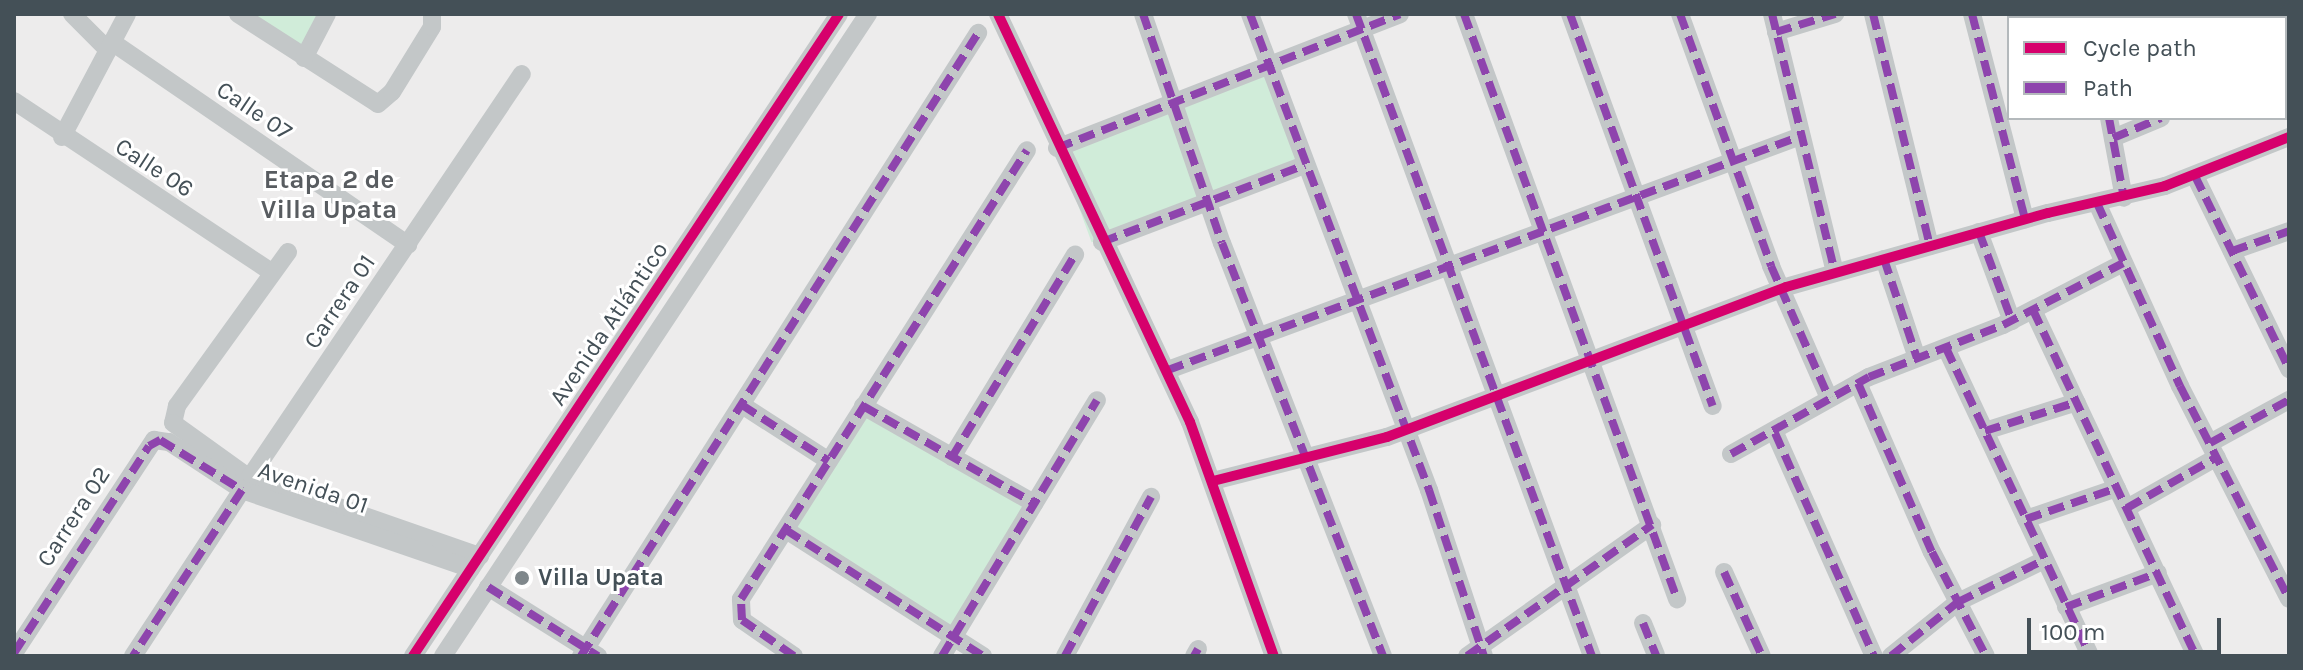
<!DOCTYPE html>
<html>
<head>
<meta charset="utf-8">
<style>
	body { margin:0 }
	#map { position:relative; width:2303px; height:670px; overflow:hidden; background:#edecec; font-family:Karla,sans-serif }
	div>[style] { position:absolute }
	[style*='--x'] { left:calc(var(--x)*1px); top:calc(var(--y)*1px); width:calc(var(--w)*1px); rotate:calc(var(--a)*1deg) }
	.green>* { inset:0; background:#d0ecd9; transform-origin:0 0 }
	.minor>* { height:18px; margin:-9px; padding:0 9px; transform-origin:9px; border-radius:9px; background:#c3c7c8 }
	.quiet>* { height:8px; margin-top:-4px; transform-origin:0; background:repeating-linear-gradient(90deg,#8e44ad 0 16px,transparent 0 24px) }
	.cycleway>* { height:10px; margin:-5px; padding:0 5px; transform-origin:5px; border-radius:5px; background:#d6006c }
	.dots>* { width:22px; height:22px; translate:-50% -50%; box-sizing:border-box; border:4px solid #fff; border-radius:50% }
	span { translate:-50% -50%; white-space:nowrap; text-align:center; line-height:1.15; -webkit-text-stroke:6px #fff; paint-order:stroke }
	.street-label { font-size:24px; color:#445057 }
	.poi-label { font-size:24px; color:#445057; font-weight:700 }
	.left { translate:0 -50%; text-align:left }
	.neighbourhood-label { font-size:26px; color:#585c60; font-weight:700 }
	.frame { position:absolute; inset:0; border:16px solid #445057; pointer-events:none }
	.legend { position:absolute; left:2007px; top:16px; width:280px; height:104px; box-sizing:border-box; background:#fff; border:2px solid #b4b9bc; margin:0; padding:10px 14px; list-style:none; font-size:24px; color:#445057 }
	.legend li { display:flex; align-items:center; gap:16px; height:40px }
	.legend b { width:40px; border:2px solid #b4b9bc }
	.scale { position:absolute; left:2027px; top:618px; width:194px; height:36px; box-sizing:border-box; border:4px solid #445057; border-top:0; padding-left:10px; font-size:24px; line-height:28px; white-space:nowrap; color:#445057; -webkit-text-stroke:6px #fff; paint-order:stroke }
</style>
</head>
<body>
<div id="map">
	<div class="green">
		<i style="clip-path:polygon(259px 14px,327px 14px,304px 58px,254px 24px)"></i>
		<i style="left:1269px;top:66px;width:105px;height:227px;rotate:70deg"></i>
		<i style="left:863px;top:406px;width:197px;height:146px;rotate:30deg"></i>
	</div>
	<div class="minor">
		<i style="--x:72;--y:14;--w:51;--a:45"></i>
		<i style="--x:238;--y:14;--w:166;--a:32.7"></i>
		<i style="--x:378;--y:104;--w:18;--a:-41"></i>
		<i style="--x:392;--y:92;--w:76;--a:-58.4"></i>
		<i style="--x:432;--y:27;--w:13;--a:-90"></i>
		<i style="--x:998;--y:14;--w:451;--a:64.8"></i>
		<i style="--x:1190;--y:422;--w:249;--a:70.3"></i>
		<i style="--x:1143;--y:14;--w:242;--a:71"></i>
		<i style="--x:1222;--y:243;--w:443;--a:68.7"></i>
		<i style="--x:1250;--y:14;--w:509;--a:69.39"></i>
		<i style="--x:1429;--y:490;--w:175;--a:71.7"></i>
		<i style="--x:1356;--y:14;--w:684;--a:69.82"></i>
		<i style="--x:1464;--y:14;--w:623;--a:69.99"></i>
		<i style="--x:1570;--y:14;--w:417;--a:70"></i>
		<i style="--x:1680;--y:14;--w:268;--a:70.1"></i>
		<i style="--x:1771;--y:266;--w:144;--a:66.3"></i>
		<i style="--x:1772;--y:14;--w:266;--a:76.3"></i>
		<i style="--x:1873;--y:14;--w:239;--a:76.2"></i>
		<i style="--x:1972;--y:14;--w:212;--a:75.5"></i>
		<i style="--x:2087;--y:14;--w:4;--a:76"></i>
		<i style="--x:2261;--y:14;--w:4;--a:76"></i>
		<i style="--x:2143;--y:18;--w:11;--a:-22"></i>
		<i style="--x:1776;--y:32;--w:62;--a:-17"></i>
		<i style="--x:112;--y:42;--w:359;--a:34.4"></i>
		<i style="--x:304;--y:58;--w:50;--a:-62.4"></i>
		<i style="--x:2285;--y:75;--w:11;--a:68"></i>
		<i style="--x:14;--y:101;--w:309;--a:33.6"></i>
		<i style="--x:2109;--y:118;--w:81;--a:79.4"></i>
		<i style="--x:62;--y:137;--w:139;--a:-62.1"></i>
		<i style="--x:2113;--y:138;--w:52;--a:-22.6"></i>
		<i style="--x:1057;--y:148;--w:368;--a:-21.3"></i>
		<i style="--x:2195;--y:176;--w:215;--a:64"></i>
		<i style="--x:2097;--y:203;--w:201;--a:65.6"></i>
		<i style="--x:2180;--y:386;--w:239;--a:62.9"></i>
		<i style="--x:1979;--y:232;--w:95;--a:69.7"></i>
		<i style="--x:1102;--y:242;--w:217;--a:-20.8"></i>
		<i style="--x:2232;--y:251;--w:60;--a:-19.3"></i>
		<i style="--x:288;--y:252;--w:190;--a:125.8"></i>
		<i style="--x:177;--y:406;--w:17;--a:103"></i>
		<i style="--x:173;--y:423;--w:87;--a:35.7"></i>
		<i style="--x:244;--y:474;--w:250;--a:19.2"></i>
		<i style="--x:1884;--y:259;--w:104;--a:71.6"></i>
		<i style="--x:2033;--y:310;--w:382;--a:64.8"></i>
		<i style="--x:1946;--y:348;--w:340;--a:64.9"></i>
		<i style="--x:1168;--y:370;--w:675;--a:-20.29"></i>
		<i style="--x:1858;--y:383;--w:184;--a:66.4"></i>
		<i style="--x:1932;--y:552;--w:117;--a:62.6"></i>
		<i style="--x:742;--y:405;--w:103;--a:32.8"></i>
		<i style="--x:863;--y:406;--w:197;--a:29.6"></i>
		<i style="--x:1985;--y:431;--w:96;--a:-17.5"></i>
		<i style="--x:1775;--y:433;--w:244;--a:66.1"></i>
		<i style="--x:2210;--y:443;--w:90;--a:-28.6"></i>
		<i style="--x:1731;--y:454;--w:158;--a:-29.2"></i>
		<i style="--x:1869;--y:377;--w:144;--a:-21.2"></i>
		<i style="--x:2003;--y:325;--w:135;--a:-27.3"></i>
		<i style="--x:952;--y:457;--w:237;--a:-58.7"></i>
		<i style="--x:250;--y:477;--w:486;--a:-56"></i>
		<i style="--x:1213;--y:481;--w:179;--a:-14.2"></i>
		<i style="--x:1387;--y:437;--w:426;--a:-20.6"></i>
		<i style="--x:1786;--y:287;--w:272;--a:-15.8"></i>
		<i style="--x:2048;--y:213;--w:120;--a:-13"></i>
		<i style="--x:2165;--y:186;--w:133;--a:-21.6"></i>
		<i style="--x:2127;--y:508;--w:103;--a:-29.5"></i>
		<i style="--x:2026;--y:519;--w:96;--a:-18.8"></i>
		<i style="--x:786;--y:530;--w:234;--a:32.6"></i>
		<i style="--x:1724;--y:572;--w:92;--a:65.7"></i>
		<i style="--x:488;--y:587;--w:130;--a:32.1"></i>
		<i style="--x:2066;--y:607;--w:98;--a:-20.3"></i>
		<i style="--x:1643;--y:623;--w:35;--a:68"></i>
		<i style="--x:14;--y:653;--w:255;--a:-56.7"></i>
		<i style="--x:154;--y:440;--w:15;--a:8"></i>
		<i style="--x:169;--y:442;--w:87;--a:33.3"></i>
		<i style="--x:242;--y:490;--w:242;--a:19"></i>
		<i style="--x:133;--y:656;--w:199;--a:-56.7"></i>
		<i style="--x:413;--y:656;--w:770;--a:-56.43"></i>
		<i style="--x:443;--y:656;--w:770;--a:-56.5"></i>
		<i style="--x:581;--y:656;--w:739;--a:-57.49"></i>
		<i style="--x:794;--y:656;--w:63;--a:-145.3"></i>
		<i style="--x:742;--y:620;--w:21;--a:-93"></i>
		<i style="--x:741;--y:599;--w:532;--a:-57.5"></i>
		<i style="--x:942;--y:656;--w:299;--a:-58.8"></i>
		<i style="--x:1065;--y:656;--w:181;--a:-61.6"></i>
		<i style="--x:1194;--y:656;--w:8;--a:-60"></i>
		<i style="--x:1467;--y:656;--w:227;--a:-35.3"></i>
		<i style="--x:1891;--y:656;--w:86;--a:-38.9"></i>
		<i style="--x:1958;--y:602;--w:96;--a:-26"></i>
	</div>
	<div class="quiet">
		<i style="--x:1143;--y:14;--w:242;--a:71"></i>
		<i style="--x:1222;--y:243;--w:443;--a:68.7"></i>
		<i style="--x:1250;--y:14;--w:509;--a:69.39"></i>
		<i style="--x:1429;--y:490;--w:175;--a:71.7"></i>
		<i style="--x:1356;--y:14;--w:684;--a:69.82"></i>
		<i style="--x:1464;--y:14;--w:623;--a:69.99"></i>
		<i style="--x:1570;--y:14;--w:417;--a:70"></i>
		<i style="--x:1680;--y:14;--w:268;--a:70.1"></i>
		<i style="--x:1771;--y:266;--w:144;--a:66.3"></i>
		<i style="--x:1772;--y:14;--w:266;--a:76.3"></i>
		<i style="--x:1873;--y:14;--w:239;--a:76.2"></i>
		<i style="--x:1972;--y:14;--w:212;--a:75.5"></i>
		<i style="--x:2087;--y:14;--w:4;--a:76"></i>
		<i style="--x:2143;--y:18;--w:11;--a:-22"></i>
		<i style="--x:1776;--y:32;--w:62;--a:-17"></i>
		<i style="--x:2285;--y:67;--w:4;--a:-27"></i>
		<i style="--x:2109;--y:118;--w:81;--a:79.4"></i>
		<i style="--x:2113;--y:138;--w:52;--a:-22.6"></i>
		<i style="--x:1057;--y:148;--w:368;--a:-21.3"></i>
		<i style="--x:2195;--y:176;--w:215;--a:64"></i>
		<i style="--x:2097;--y:203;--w:201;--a:65.6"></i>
		<i style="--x:2180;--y:386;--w:239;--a:62.9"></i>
		<i style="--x:1979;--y:232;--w:95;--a:69.7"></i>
		<i style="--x:1102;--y:242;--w:217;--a:-20.8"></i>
		<i style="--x:2232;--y:251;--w:60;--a:-19.3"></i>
		<i style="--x:1884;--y:259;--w:104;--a:71.6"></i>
		<i style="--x:2033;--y:310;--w:382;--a:64.8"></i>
		<i style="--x:1946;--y:348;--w:340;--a:64.9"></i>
		<i style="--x:1168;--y:370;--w:675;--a:-20.29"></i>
		<i style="--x:1858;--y:383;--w:184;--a:66.4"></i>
		<i style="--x:1932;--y:552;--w:117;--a:62.6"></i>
		<i style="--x:742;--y:405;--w:103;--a:32.8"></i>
		<i style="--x:863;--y:406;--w:197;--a:29.6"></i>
		<i style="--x:1985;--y:431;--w:96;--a:-17.5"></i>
		<i style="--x:1775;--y:433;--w:244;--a:66.1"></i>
		<i style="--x:2210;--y:443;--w:90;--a:-28.6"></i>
		<i style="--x:1731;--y:454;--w:158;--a:-29.2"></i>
		<i style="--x:1869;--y:377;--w:144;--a:-21.2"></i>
		<i style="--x:2003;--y:325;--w:135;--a:-27.3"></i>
		<i style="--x:952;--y:457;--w:237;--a:-58.7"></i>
		<i style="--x:2127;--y:508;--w:103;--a:-29.5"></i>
		<i style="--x:2026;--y:519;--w:96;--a:-18.8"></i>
		<i style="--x:786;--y:530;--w:234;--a:32.6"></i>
		<i style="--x:1724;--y:572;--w:92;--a:65.7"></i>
		<i style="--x:488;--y:587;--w:130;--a:32.1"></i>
		<i style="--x:2066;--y:607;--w:98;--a:-20.3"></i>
		<i style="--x:1643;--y:623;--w:35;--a:68"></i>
		<i style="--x:14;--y:653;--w:247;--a:-56.9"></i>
		<i style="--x:149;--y:446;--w:13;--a:-29"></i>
		<i style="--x:160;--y:440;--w:96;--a:31.4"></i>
		<i style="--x:242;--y:490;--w:199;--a:123.3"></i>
		<i style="--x:581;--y:656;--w:739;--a:-57.49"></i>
		<i style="--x:794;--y:656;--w:63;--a:-145.3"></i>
		<i style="--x:742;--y:620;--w:21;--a:-93"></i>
		<i style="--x:741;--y:599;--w:532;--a:-57.5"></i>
		<i style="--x:942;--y:656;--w:299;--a:-58.8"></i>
		<i style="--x:1065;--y:656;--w:181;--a:-61.6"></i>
		<i style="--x:1194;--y:656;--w:8;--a:-60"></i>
		<i style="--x:1467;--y:656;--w:227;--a:-35.3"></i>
		<i style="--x:1891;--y:656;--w:86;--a:-38.9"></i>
		<i style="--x:1958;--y:602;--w:96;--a:-26"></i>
	</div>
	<div class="cycleway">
		<i style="--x:998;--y:14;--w:451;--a:64.8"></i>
		<i style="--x:1190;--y:422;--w:249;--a:70.3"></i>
		<i style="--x:1213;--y:481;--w:179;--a:-14.2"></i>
		<i style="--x:1387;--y:437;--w:426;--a:-20.6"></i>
		<i style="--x:1786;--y:287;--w:272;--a:-15.8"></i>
		<i style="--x:2048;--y:213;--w:120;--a:-13"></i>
		<i style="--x:2165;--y:186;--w:133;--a:-21.6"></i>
		<i style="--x:413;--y:656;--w:770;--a:-56.43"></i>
	</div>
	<div class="dots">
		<i style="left:522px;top:578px;background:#7f878b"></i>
	</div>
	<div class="street-label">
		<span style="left:254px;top:111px;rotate:34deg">Calle 07</span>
		<span style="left:154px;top:168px;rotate:33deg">Calle 06</span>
		<span style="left:340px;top:302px;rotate:-56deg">Carrera 01</span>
		<span style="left:609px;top:324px;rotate:-56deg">Avenida Atlántico</span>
		<span style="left:313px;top:488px;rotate:19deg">Avenida 01</span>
		<span style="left:74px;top:517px;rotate:-57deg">Carrera 02</span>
	</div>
	<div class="poi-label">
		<span class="left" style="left:538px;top:578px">Villa Upata</span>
	</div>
	<div class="neighbourhood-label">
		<span style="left:329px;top:195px">Etapa 2 de<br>Villa Upata</span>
	</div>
	<div class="frame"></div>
	<ul class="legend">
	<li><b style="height:10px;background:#d6006c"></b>Cycle path</li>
	<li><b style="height:10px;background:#8e44ad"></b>Path</li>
	</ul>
	<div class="scale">100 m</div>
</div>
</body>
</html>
